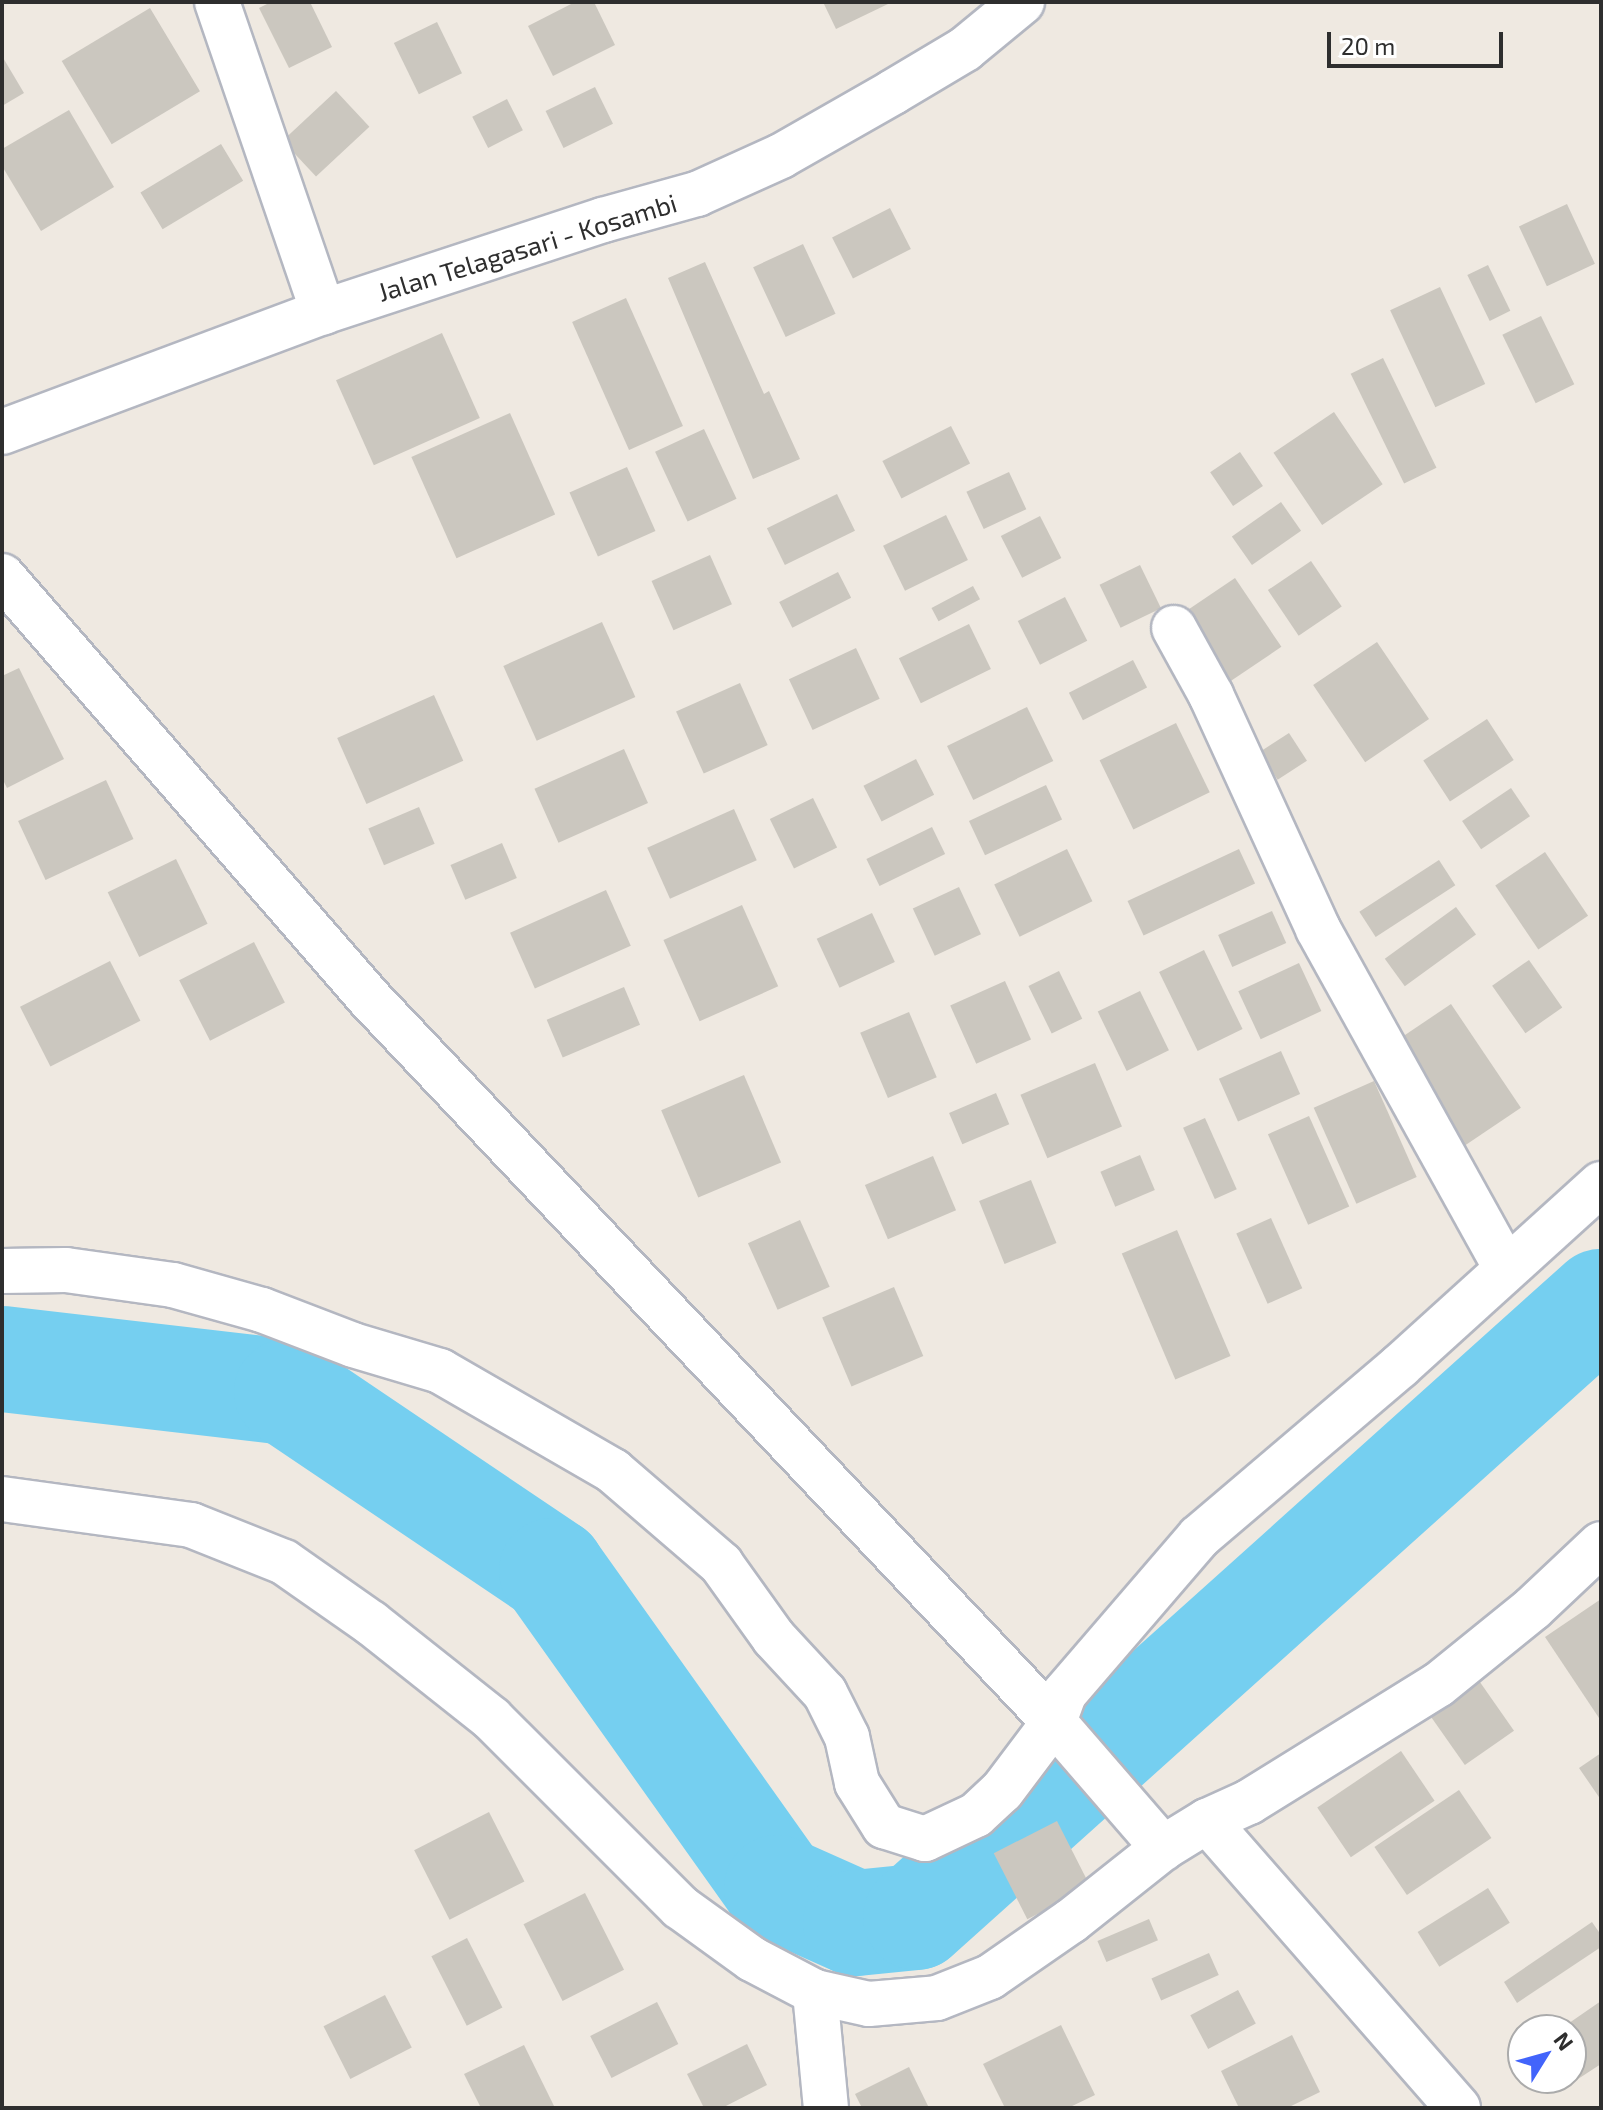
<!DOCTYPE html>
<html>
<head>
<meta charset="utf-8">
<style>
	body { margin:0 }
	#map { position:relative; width:1603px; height:2110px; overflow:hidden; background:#efe9e1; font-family:"Exo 2",sans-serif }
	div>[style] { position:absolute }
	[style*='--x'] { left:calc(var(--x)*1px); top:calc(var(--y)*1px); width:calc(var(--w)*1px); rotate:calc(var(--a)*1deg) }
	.river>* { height:106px; margin:-53px; padding:0 53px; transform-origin:53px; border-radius:53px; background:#75cff0 }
	.building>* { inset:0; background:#cbc7bf; transform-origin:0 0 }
	.roads { filter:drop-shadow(2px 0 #b4b7c1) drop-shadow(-2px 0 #b4b7c1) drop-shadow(0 2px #b4b7c1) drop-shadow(0 -2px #b4b7c1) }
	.minor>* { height:44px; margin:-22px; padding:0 22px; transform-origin:22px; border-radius:22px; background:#fff }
	.secondary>* { height:44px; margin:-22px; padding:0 22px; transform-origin:22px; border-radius:22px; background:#fff }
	span { translate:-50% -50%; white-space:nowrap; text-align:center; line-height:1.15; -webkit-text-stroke:7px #fff; paint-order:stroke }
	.street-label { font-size:26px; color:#2e2e2e }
	.frame { position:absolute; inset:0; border:4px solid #2e2e2e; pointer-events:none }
	.north { position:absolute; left:1507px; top:2014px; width:80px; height:80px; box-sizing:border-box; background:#fff; border:2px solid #ababab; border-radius:50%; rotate:53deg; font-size:22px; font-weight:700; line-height:32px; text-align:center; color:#2e2e2e }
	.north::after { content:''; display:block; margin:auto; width:28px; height:36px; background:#4264fb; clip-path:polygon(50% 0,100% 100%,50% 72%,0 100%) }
	.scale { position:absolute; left:1327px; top:32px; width:176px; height:36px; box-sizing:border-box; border:4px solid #2e2e2e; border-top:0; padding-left:10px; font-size:24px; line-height:28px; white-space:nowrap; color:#2e2e2e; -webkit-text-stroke:6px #fff; paint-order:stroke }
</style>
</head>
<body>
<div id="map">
	<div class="river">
		<i style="--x:2;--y:1359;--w:287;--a:6.6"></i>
		<i style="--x:287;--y:1392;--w:320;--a:34"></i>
		<i style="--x:552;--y:1571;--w:389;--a:54.6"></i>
		<i style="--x:777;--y:1888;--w:86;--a:23.9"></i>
		<i style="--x:856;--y:1923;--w:60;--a:-5.7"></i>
		<i style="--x:916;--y:1917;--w:921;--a:-41.92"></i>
	</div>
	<div class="building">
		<i style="clip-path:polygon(271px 2px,310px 2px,332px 47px,289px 68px,259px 8px)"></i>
		<i style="clip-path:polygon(575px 2px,594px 2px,615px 45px,553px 76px,528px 26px)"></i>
		<i style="clip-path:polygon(823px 2px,887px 2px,888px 4px,836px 29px)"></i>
		<i style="left:150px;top:8px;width:97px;height:103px;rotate:59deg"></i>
		<i style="left:437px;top:22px;width:57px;height:48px;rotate:64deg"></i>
		<i style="clip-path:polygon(2px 56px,24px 93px,2px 106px)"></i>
		<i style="left:595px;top:87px;width:41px;height:55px;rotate:64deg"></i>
		<i style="left:336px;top:91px;width:49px;height:73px;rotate:47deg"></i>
		<i style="left:507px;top:99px;width:35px;height:39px;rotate:63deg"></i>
		<i style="clip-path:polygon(69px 110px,114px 187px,41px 231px,2px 166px,2px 149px)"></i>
		<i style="left:221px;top:144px;width:43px;height:94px;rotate:59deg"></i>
		<i style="left:1567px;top:204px;width:66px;height:53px;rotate:65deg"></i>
		<i style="left:890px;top:208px;width:46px;height:65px;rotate:63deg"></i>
		<i style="left:803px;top:244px;width:77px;height:55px;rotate:65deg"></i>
		<i style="clip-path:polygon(705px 262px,764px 394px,769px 391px,800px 459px,753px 479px,668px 278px)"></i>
		<i style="left:1488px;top:265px;width:51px;height:23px;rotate:64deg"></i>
		<i style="left:1440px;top:287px;width:107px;height:55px;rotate:65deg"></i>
		<i style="left:626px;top:298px;width:140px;height:59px;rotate:66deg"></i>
		<i style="left:1541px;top:316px;width:76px;height:43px;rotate:64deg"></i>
		<i style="left:442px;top:333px;width:93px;height:116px;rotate:66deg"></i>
		<i style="left:1383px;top:358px;width:122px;height:36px;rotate:64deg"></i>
		<i style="left:1334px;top:412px;width:87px;height:73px;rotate:56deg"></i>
		<i style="left:510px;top:413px;width:111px;height:108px;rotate:66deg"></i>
		<i style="left:951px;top:426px;width:42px;height:77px;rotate:63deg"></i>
		<i style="left:704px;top:429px;width:77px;height:54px;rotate:65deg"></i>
		<i style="left:1240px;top:452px;width:41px;height:36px;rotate:56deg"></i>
		<i style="left:627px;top:467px;width:70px;height:63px;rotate:66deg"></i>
		<i style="left:1009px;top:472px;width:41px;height:47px;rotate:65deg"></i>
		<i style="left:837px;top:494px;width:41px;height:78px;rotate:64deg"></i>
		<i style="left:1281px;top:502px;width:35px;height:60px;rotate:55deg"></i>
		<i style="left:946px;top:515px;width:50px;height:70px;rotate:64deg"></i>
		<i style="left:1040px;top:516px;width:47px;height:44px;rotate:63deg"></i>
		<i style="left:710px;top:555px;width:54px;height:64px;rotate:66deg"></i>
		<i style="left:1311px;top:561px;width:55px;height:52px;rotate:56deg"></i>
		<i style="left:1140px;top:565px;width:48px;height:45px;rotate:64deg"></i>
		<i style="left:838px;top:572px;width:29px;height:66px;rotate:63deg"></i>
		<i style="left:1235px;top:578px;width:83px;height:62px;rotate:56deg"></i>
		<i style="left:973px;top:586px;width:15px;height:47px;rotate:62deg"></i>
		<i style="left:1065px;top:597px;width:49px;height:53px;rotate:63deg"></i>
		<i style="left:602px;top:622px;width:82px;height:108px;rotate:66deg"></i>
		<i style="left:969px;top:624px;width:50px;height:78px;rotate:64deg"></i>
		<i style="left:1377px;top:642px;width:93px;height:77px;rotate:56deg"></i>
		<i style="left:856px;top:648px;width:56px;height:74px;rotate:65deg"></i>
		<i style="left:1133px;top:660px;width:31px;height:72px;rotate:63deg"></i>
		<i style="clip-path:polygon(19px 668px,64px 759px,7px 788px,2px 778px,2px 676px)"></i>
		<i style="left:740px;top:683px;width:68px;height:70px;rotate:66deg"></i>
		<i style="left:434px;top:695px;width:72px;height:106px;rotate:66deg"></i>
		<i style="left:1027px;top:707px;width:60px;height:89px;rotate:64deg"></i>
		<i style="left:1487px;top:719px;width:49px;height:76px;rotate:57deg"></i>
		<i style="left:1176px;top:723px;width:77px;height:85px;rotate:64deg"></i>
		<i style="left:1289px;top:733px;width:33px;height:35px;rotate:57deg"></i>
		<i style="left:624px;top:749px;width:59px;height:98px;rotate:66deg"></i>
		<i style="left:916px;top:759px;width:40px;height:59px;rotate:63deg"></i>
		<i style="left:106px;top:780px;width:65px;height:97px;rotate:65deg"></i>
		<i style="left:1046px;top:785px;width:38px;height:85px;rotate:65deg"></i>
		<i style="left:1511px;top:788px;width:34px;height:59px;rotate:56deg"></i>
		<i style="left:813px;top:798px;width:55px;height:48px;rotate:64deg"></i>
		<i style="left:419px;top:807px;width:40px;height:55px;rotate:67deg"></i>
		<i style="left:734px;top:809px;width:56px;height:95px;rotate:66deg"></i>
		<i style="left:932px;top:827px;width:30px;height:73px;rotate:64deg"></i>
		<i style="left:502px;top:843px;width:38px;height:56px;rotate:67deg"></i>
		<i style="left:1067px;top:849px;width:58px;height:81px;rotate:64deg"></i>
		<i style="left:1239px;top:849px;width:38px;height:123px;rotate:65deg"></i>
		<i style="left:1545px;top:852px;width:77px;height:60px;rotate:56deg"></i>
		<i style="left:176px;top:859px;width:72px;height:76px;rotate:64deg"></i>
		<i style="left:1439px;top:860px;width:30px;height:95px;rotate:57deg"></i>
		<i style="left:959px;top:887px;width:52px;height:51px;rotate:65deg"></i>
		<i style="left:606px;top:890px;width:61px;height:105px;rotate:66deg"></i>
		<i style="left:742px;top:905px;width:89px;height:86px;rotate:66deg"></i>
		<i style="left:1456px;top:907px;width:34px;height:88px;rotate:54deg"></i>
		<i style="left:1272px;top:911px;width:35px;height:59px;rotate:66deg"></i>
		<i style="left:872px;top:913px;width:54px;height:61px;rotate:65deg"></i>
		<i style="left:254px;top:942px;width:68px;height:84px;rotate:63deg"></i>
		<i style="left:1204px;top:950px;width:88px;height:50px;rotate:64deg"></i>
		<i style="left:1529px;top:960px;width:58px;height:45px;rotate:55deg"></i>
		<i style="left:110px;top:961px;width:67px;height:101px;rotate:63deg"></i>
		<i style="left:1299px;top:963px;width:53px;height:67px;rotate:65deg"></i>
		<i style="left:1059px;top:971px;width:53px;height:34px;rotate:64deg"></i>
		<i style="left:1005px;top:981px;width:64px;height:60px;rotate:66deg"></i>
		<i style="left:624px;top:987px;width:41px;height:84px;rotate:67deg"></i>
		<i style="left:1140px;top:991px;width:66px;height:47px;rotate:64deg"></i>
		<i style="left:1451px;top:1004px;width:125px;height:68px;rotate:56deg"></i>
		<i style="left:909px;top:1012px;width:71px;height:53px;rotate:67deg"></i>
		<i style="left:1281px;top:1051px;width:47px;height:68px;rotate:66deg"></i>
		<i style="left:1095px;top:1063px;width:69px;height:81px;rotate:67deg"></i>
		<i style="left:744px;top:1075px;width:95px;height:90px;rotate:67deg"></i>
		<i style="left:1374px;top:1081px;width:105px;height:66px;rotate:66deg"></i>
		<i style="left:996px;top:1093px;width:34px;height:51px;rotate:67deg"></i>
		<i style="left:1309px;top:1116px;width:99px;height:45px;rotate:66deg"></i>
		<i style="left:1205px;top:1118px;width:78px;height:24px;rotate:66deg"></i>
		<i style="left:1140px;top:1155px;width:38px;height:43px;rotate:67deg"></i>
		<i style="left:933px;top:1156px;width:59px;height:74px;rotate:67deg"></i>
		<i style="left:1031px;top:1180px;width:68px;height:56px;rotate:68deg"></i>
		<i style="left:1271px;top:1218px;width:77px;height:38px;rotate:66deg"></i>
		<i style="left:800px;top:1220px;width:73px;height:57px;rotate:66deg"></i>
		<i style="left:1177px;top:1230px;width:137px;height:60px;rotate:67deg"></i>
		<i style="left:894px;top:1287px;width:75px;height:78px;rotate:67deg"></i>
		<i style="clip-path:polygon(1601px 1599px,1601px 1716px,1599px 1718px,1545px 1637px)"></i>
		<i style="left:1475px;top:1675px;width:68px;height:60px;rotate:55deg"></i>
		<i style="left:1401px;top:1751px;width:60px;height:101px;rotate:56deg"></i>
		<i style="clip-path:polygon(1601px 1753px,1601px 1800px,1579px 1768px)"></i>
		<i style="left:1459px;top:1790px;width:58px;height:102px;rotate:56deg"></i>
		<i style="left:489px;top:1812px;width:78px;height:84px;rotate:63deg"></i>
		<i style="left:1057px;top:1821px;width:74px;height:71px;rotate:63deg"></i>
		<i style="left:1488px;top:1888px;width:41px;height:83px;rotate:58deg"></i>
		<i style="left:585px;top:1893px;width:86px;height:69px;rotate:63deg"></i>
		<i style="left:1149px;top:1919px;width:23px;height:56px;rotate:67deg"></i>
		<i style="clip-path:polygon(1592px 1922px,1601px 1935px,1601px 1947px,1517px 2003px,1504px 1982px)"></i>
		<i style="left:467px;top:1938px;width:78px;height:40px;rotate:63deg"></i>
		<i style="left:1209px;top:1953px;width:24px;height:63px;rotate:66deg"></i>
		<i style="left:1238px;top:1990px;width:38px;height:54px;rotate:62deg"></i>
		<i style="left:385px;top:1995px;width:59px;height:69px;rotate:63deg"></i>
		<i style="clip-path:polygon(1601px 2001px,1601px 2064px,1561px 2090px,1552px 2078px,1571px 2078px,1571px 2030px,1559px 2030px)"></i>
		<i style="left:657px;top:2002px;width:47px;height:75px;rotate:63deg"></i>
		<i style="clip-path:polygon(1061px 2025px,1095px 2095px,1068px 2108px,1005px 2108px,983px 2064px)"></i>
		<i style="clip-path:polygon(1292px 2035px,1320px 2092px,1287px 2108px,1239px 2108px,1221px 2071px)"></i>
		<i style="clip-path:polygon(747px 2044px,767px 2085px,722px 2108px,704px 2108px,687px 2074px)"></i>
		<i style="clip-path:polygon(524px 2045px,554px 2106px,481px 2108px,464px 2074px)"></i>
		<i style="clip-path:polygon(909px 2067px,929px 2108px,862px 2108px,855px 2094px)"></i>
	</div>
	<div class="roads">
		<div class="minor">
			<i style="--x:217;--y:2;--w:328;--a:71.1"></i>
			<i style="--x:2;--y:576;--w:561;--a:48.98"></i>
			<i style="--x:370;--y:999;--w:995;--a:46.59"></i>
			<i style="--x:1054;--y:1722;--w:167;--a:49.1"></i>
			<i style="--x:1174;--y:628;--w:77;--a:61.1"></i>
			<i style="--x:1211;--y:695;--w:257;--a:65.4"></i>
			<i style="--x:1318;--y:929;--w:388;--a:61"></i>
			<i style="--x:2;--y:1271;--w:64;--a:-0.9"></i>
			<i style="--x:66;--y:1270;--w:108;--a:8"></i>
			<i style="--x:173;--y:1285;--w:92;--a:15.7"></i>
			<i style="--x:262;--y:1310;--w:97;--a:21"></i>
			<i style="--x:353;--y:1345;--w:91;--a:16.6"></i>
			<i style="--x:440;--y:1371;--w:200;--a:30"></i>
			<i style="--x:613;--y:1471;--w:143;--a:40.7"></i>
			<i style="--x:721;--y:1564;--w:91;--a:54.4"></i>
			<i style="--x:774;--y:1638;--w:75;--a:47.2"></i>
			<i style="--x:825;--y:1693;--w:49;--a:63.4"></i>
			<i style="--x:847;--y:1737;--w:47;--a:77.7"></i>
			<i style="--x:857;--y:1783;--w:51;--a:57.9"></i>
			<i style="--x:884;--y:1826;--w:43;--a:17.6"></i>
			<i style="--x:925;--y:1839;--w:56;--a:-25.2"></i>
			<i style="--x:976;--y:1815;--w:35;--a:-43"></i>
			<i style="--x:1002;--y:1791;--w:86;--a:-53"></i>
			<i style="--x:1054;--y:1722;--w:30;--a:-70"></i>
			<i style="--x:1064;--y:1694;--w:207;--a:-49.3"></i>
			<i style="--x:1199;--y:1537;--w:264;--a:-40.4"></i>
			<i style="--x:1400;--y:1366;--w:271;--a:-42.2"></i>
			<i style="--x:2;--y:1499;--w:191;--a:7.8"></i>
			<i style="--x:191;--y:1525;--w:100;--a:21.7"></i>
			<i style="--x:284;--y:1562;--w:106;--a:35"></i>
			<i style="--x:371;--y:1623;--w:154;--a:38.4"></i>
			<i style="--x:492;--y:1719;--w:266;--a:45"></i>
			<i style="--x:680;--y:1907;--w:89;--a:35.8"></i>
			<i style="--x:752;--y:1959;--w:71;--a:27.6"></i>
			<i style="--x:815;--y:1992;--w:55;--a:12.5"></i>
			<i style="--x:869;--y:2004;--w:68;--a:-5"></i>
			<i style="--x:937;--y:1998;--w:57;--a:-21.6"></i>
			<i style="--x:990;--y:1977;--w:98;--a:-34.7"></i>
			<i style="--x:1071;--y:1921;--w:117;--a:-38.4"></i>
			<i style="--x:1163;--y:1848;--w:52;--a:-31.5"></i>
			<i style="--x:1207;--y:1821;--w:46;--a:-24.3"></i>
			<i style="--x:1249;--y:1802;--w:222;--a:-31.8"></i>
			<i style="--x:1438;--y:1685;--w:122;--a:-39"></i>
			<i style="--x:1533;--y:1608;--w:93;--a:-43.3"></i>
			<i style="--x:1207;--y:1821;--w:381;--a:48.8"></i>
			<i style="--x:815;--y:1992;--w:117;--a:84.6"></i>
		</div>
		<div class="secondary">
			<i style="--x:2;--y:432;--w:343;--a:-20.5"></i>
			<i style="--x:323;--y:312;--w:295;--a:-18.2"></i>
			<i style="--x:603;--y:220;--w:98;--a:-15.5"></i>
			<i style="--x:697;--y:194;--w:92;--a:-24.3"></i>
			<i style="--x:781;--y:156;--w:129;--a:-29.7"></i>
			<i style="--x:893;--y:92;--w:84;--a:-30.8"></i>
			<i style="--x:965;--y:49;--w:74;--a:-39.5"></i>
		</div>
	</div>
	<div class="street-label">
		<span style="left:527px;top:247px;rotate:-17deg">Jalan Telagasari - Kosambi</span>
	</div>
	<div class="frame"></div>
	<div class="north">N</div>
	<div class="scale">20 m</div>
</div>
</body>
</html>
